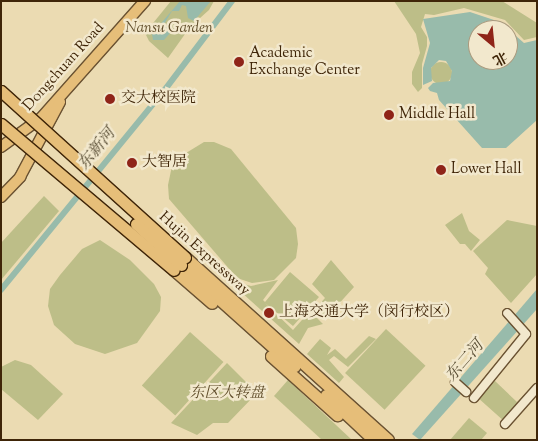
<!DOCTYPE html>
<html>
<head>
<meta charset="utf-8">
<style>
	body { margin:0 }
	#map { position:relative; width:538px; height:441px; overflow:hidden; background:#ebdbb2; font-family:"Sorts Mill Goudy","Noto Serif SC",serif }
	div>[style] { position:absolute }
	[style*='--x'] { left:calc(var(--x)*1px); top:calc(var(--y)*1px); width:calc(var(--w)*1px); rotate:calc(var(--a)*1deg) }
	.green>* { inset:0; background:#bdbe88; transform-origin:0 0 }
	.round { border-radius:50% }
	.water>* { inset:0; background:#98bbab }
	.canal>* { height:5.5px; margin:-2.75px; padding:0 2.75px; transform-origin:2.75px; border-radius:2.75px; background:#98bbab }
	.roads { filter:drop-shadow(1px 0 #6a5232) drop-shadow(-1px 0 #6a5232) drop-shadow(0 1px #6a5232) drop-shadow(0 -1px #6a5232) }
	.minor>* { height:8px; margin:-4px; padding:0 4px; transform-origin:4px; border-radius:4px; background:#f2e8cd }
	.major>* { height:10px; margin:-5px; padding:0 5px; transform-origin:5px; border-radius:5px; background:#e6be79 }
	.highway>* { height:11px; margin:-5.5px; padding:0 5.5px; transform-origin:5.5px; border-radius:5.5px; background:#e6be79 }
	.bridges { filter:drop-shadow(1px 0 #3f2508) drop-shadow(-1px 0 #3f2508) drop-shadow(0 1px #3f2508) drop-shadow(0 -1px #3f2508) }
	.highway-bridge>* { height:11px; margin:-5.5px; padding:0 5.5px; transform-origin:5.5px; border-radius:5.5px; background:#e6be79 }
	.dots>* { width:14px; height:14px; translate:-50% -50%; box-sizing:border-box; border:2px solid #f2e8cd; border-radius:50% }
	span { translate:-50% -50%; white-space:nowrap; text-align:center; line-height:1.15; -webkit-text-stroke:5px #f2e8cd; paint-order:stroke }
	.park-label { font-size:15px; color:#5e4b28; font-style:italic }
	.poi-label { font-size:15px; color:#3f2508 }
	.left { translate:0 -50%; text-align:left }
	.street-label { font-size:15px; color:#3f2508 }
	.water-label { font-size:16px; color:#554a31; font-style:italic }
	.frame { position:absolute; inset:0; border:2px solid #3f2508; pointer-events:none }
	.north { position:absolute; left:468px; top:20px; width:50px; height:50px; box-sizing:border-box; background:#f2e8cd; border:1px solid #aa9a7e; border-radius:50%; rotate:152deg; font-size:14px; font-weight:700; line-height:20px; text-align:center; color:#3f2508 }
	.north::after { content:''; display:block; margin:auto; width:18px; height:22px; background:#8f2418; clip-path:polygon(50% 0,100% 100%,50% 72%,0 100%) }
</style>
</head>
<body>
<div id="map">
	<div class="green">
		<i style="clip-path:polygon(171px 1px,214px 1px,209px 10px,190px 27px,168px 58px,149px 41px,145px 33px)"></i>
		<i style="clip-path:polygon(394px 1px,502px 1px,537px 23px,537px 37px,524px 40px,505px 20px,464px 8px,434px 15px,425px 14px,421px 27px,427px 37px,427px 46px,422px 64px,422px 88px,418px 92px,412px 84px,412px 72px,420px 53px,416px 34px)"></i>
		<i class="round" style="left:430px;top:62px;width:22px;height:22px"></i>
		<i style="clip-path:polygon(204px 142px,214px 142px,231px 149px,296px 228px,298px 244px,296px 258px,274px 280px,252px 283px,237px 278px,169px 199px,168px 185px,173px 161px)"></i>
		<i style="clip-path:polygon(44px 196px,59px 211px,1px 280px,1px 243px)"></i>
		<i style="clip-path:polygon(462px 213px,469px 231px,480px 240px,471px 251px,465px 244px,460px 244px,445px 225px)"></i>
		<i style="clip-path:polygon(507px 220px,537px 226px,537px 274px,511px 303px,485px 274px,488px 268px,473px 251px)"></i>
		<i style="clip-path:polygon(100px 240px,130px 260px,154px 284px,161px 297px,160px 311px,137px 343px,105px 354px,75px 344px,54px 325px,48px 306px,50px 289px,60px 275px,82px 249px)"></i>
		<i style="clip-path:polygon(331px 260px,354px 287px,326px 318px,316px 308px,325px 298px,312px 284px)"></i>
		<i style="clip-path:polygon(290px 272px,319px 297px,293px 326px,265px 303px,293px 330px,310px 311px,323px 324px,308px 328px,299px 344px,241px 292px,245px 288px,240px 283px,251px 286px,278px 280px,263px 300px,265px 302px)"></i>
		<i style="left:386px;top:329px;width:54px;height:60px;rotate:43deg"></i>
		<i style="left:190px;top:332px;width:45px;height:72px;rotate:42deg"></i>
		<i style="clip-path:polygon(369px 336px,376px 339px,348px 367px,334px 356px,329px 360px,344px 377px,339px 383px,307px 354px,320px 339px,331px 348px,327px 355px,335px 349px,346px 359px)"></i>
		<i style="clip-path:polygon(15px 360px,31px 365px,63px 394px,38px 420px,1px 389px,1px 367px)"></i>
		<i style="clip-path:polygon(227px 363px,257px 393px,228px 423px,213px 423px,197px 435px,171px 423px)"></i>
		<i style="clip-path:polygon(288px 380px,352px 440px,322px 440px,274px 396px)"></i>
		<i style="clip-path:polygon(495px 381px,517px 402px,524px 395px,526px 397px,505px 422px,477px 397px,490px 382px)"></i>
		<i style="clip-path:polygon(469px 418px,487px 433px,481px 440px,450px 440px)"></i>
	</div>
	<div class="water">
		<i style="clip-path:polygon(180px 1px,211px 1px,194px 21px,188px 18px,186px 6px,182px 5px,179px 11px,172px 11px,163px 26px,179px 31px,178px 34px,171px 32px,164px 40px,153px 40px,152px 34px)"></i>
		<i style="clip-path:polygon(evenodd,470px 12px,500px 22px,524px 43px,537px 40px,537px 120px,506px 148px,482px 148px,439px 100px,437px 93px,430px 91px,428px 88px,433px 83px,450px 81px,452px 71px,446px 61px,439px 60px,431px 68px,432px 81px,423px 85px,423px 68px,430px 43px,423px 19px,470px 12px,478px 30px,508px 30px,508px 60px,478px 60px,478px 30px)"></i>
		<i style="clip-path:polygon(537px 289px,537px 309px,420px 440px,412px 434px)"></i>
	</div>
	<div class="canal">
		<i style="--x:1;--y:290;--w:257;--a:-50.7"></i>
		<i style="--x:164;--y:91;--w:113;--a:-52.9"></i>
	</div>
	<div class="roads">
		<div class="minor">
			<i style="--x:455;--y:382;--w:15;--a:42"></i>
			<i style="--x:474;--y:398;--w:82;--a:-50.9"></i>
			<i style="--x:526;--y:334;--w:28;--a:-132"></i>
			<i style="--x:505;--y:424;--w:48;--a:-48.4"></i>
		</div>
		<div class="major">
			<i style="--x:1;--y:147;--w:49;--a:-35.9"></i>
			<i style="--x:41;--y:118;--w:157;--a:-48.4"></i>
			<i style="--x:1;--y:197;--w:28;--a:-46"></i>
			<i style="--x:20;--y:177;--w:85;--a:-61.9"></i>
		</div>
		<div class="highway">
			<i style="--x:185;--y:257;--w:273;--a:42"></i>
			<i style="--x:181;--y:265;--w:152;--a:41.8"></i>
			<i style="--x:174;--y:270;--w:50;--a:41"></i>
			<i style="--x:271;--y:356;--w:89;--a:41.8"></i>
			<i style="--x:326;--y:395;--w:66;--a:43.2"></i>
		</div>
	</div>
	<div class="bridges">
		<div class="highway-bridge">
			<i style="--x:1;--y:91;--w:248;--a:42.1"></i>
			<i style="--x:1;--y:124;--w:226;--a:40.2"></i>
			<i style="--x:136;--y:224;--w:61;--a:42.3"></i>
		</div>
	</div>
	<div class="dots">
		<i style="left:239px;top:62px;background:#8f2418"></i>
		<i style="left:110px;top:99px;background:#8f2418"></i>
		<i style="left:389px;top:115px;background:#8f2418"></i>
		<i style="left:132px;top:163px;background:#8f2418"></i>
		<i style="left:441px;top:170px;background:#8f2418"></i>
		<i style="left:269px;top:313px;background:#8f2418"></i>
	</div>
	<div class="park-label">
		<span style="left:169px;top:29px">Nansu Garden</span>
		<span style="left:227px;top:394px">东区大转盘</span>
	</div>
	<div class="poi-label">
		<span class="left" style="left:249px;top:62px">Academic<br>Exchange Center</span>
		<span class="left" style="left:121px;top:99px">交大校医院</span>
		<span class="left" style="left:399px;top:115px">Middle Hall</span>
		<span class="left" style="left:142px;top:163px">大智居</span>
		<span class="left" style="left:451px;top:170px">Lower Hall</span>
		<span class="left" style="left:279px;top:313px">上海交通大学（闵行校区）</span>
	</div>
	<div class="street-label">
		<span style="left:64px;top:67px;rotate:-48deg">Dongchuan Road</span>
		<span style="left:204px;top:254px;rotate:42deg">Hujin Expressway</span>
	</div>
	<div class="water-label">
		<span style="left:98px;top:150px;rotate:-51deg">东新河</span>
		<span style="left:466px;top:362px;rotate:-49deg">东二河</span>
	</div>
	<div class="frame"></div>
	<div class="north">北</div>
</div>
</body>
</html>
